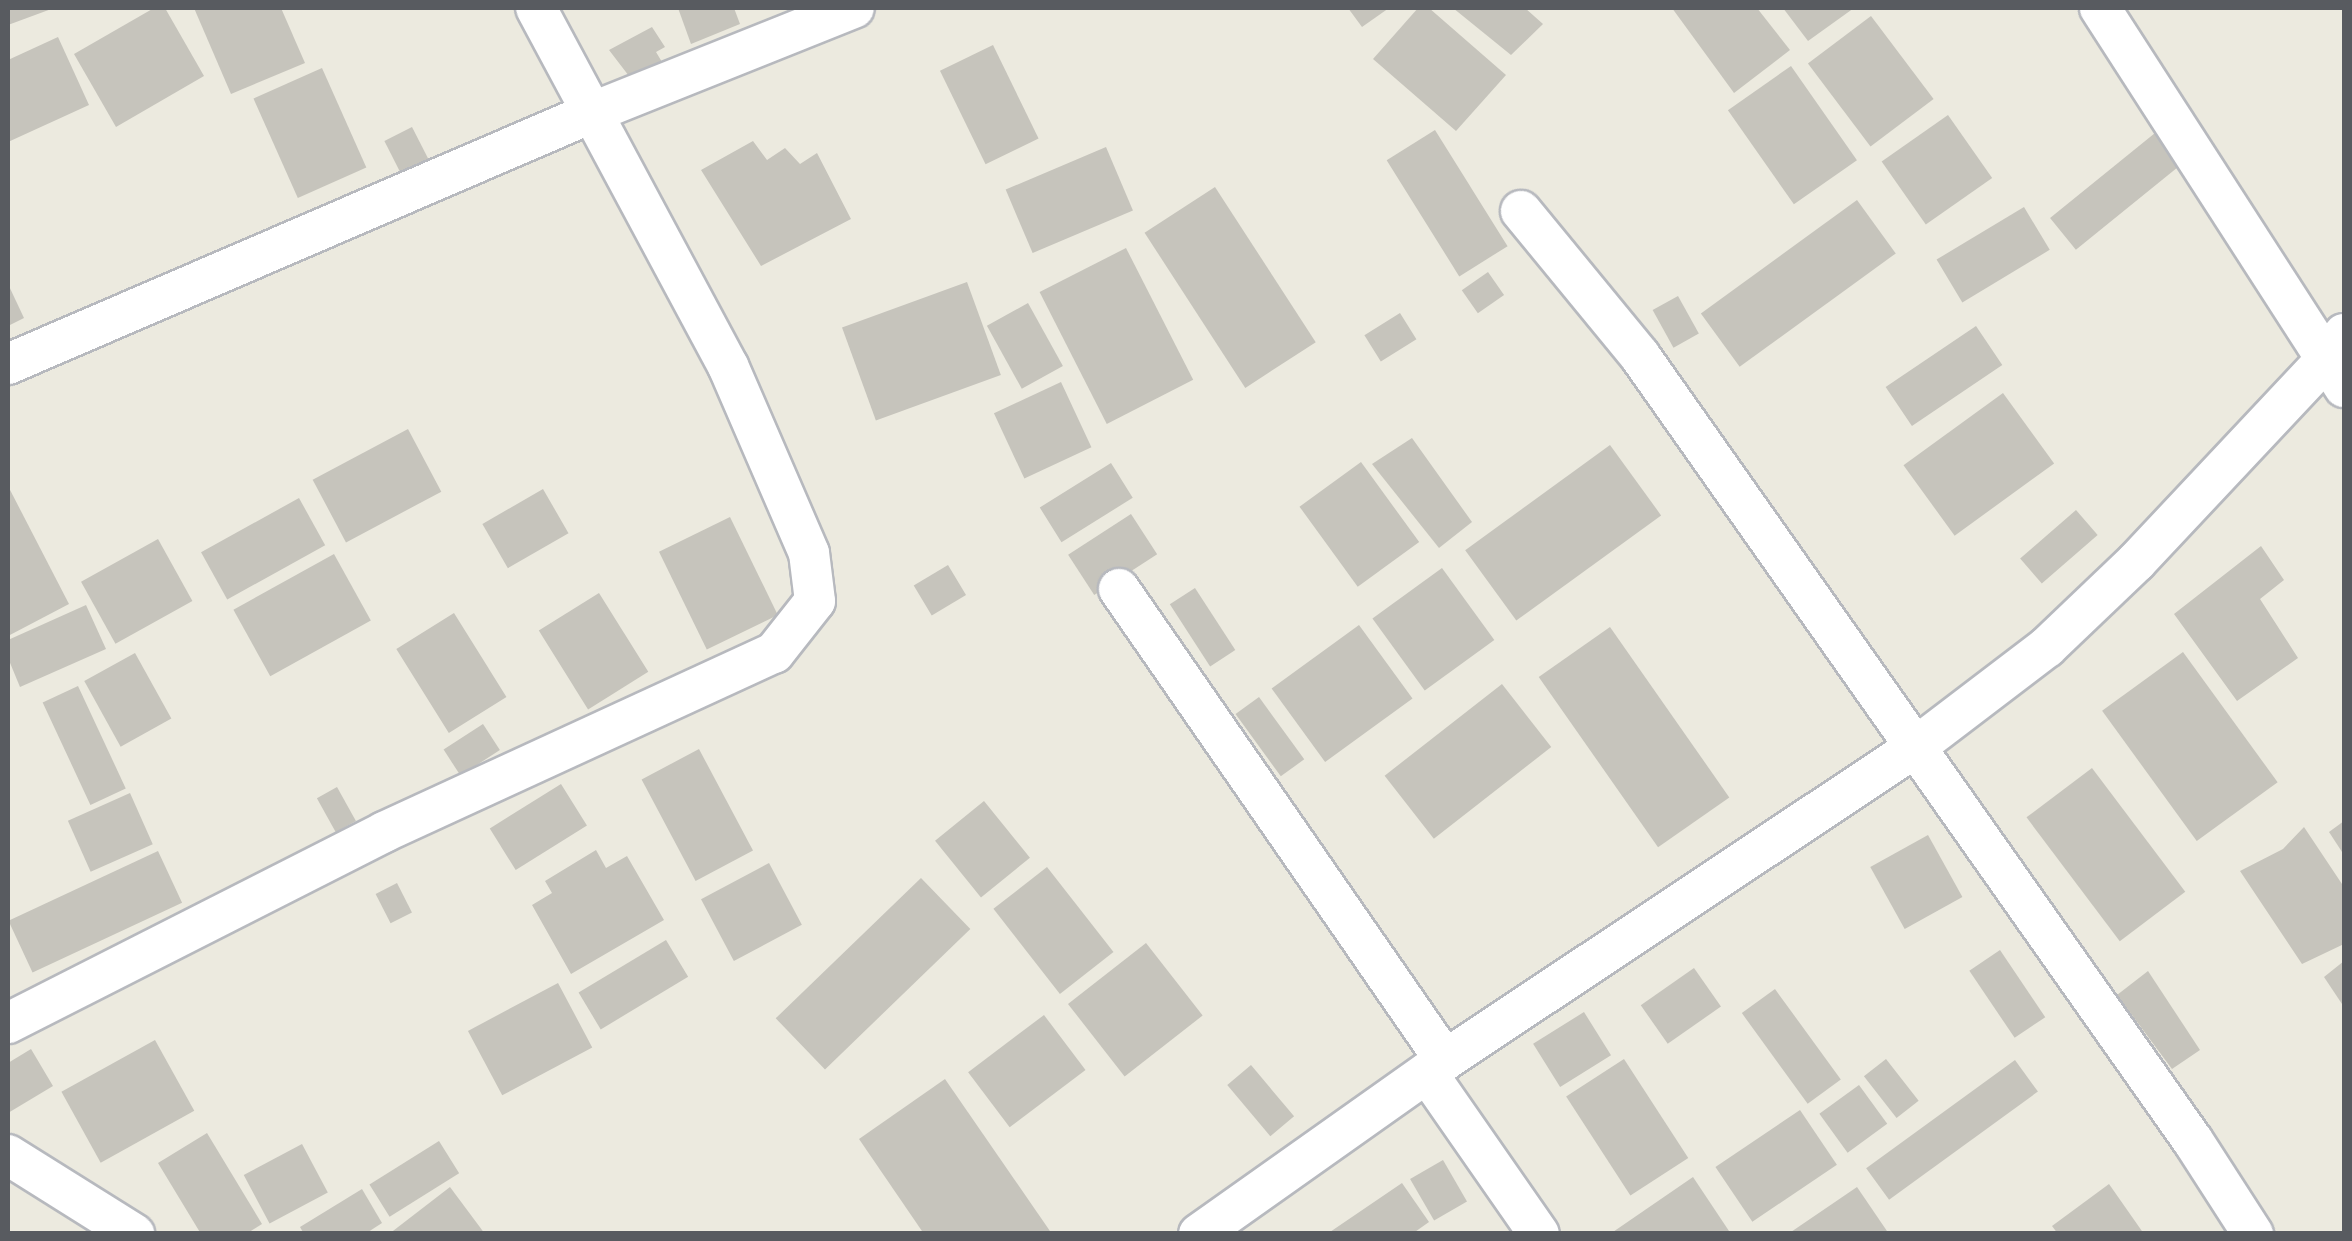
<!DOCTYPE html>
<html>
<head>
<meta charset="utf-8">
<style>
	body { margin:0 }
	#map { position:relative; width:2352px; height:1241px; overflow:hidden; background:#eceadf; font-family:Raleway,sans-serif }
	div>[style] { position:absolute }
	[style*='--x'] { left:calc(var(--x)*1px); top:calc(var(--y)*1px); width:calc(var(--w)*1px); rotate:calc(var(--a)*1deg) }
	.building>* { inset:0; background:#c6c4bc; transform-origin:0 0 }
	.roads { filter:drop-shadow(2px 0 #b7b9be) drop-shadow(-2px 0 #b7b9be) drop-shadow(0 2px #b7b9be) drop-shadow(0 -2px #b7b9be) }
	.minor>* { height:40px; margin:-20px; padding:0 20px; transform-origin:20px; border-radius:20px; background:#fff }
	span { translate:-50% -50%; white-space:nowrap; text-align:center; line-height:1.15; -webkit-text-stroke:9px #fff; paint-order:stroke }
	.frame { position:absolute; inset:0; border:10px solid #585b60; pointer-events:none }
</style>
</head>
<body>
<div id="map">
	<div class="building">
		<i style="clip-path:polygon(8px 8px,54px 8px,8px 25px)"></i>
		<i style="clip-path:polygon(154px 8px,165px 8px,204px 76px,116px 127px,74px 54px)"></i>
		<i style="clip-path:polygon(194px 8px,281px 8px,305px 63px,231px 94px)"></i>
		<i style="clip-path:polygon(678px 8px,734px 8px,740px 24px,691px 44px)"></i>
		<i style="clip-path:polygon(1348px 8px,1389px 8px,1362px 27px)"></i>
		<i style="clip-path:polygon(1418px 8px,1429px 8px,1506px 75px,1456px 131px,1373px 59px)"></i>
		<i style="clip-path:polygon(1453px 8px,1525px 8px,1543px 24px,1511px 55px)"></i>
		<i style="clip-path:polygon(1672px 8px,1757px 8px,1790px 50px,1734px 93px)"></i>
		<i style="clip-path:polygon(1783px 8px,1854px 8px,1808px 41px)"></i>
		<i style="left:1871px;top:16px;width:104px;height:79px;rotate:53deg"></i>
		<i style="clip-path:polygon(652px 27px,665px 47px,656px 52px,662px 62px,632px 80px,609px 50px)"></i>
		<i style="clip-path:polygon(58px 37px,89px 105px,8px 142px,8px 60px)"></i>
		<i style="left:993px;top:45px;width:104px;height:59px;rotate:64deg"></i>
		<i style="left:1791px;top:66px;width:115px;height:77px;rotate:55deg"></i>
		<i style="left:322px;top:68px;width:109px;height:75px;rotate:66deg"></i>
		<i style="left:1948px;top:115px;width:77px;height:81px;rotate:55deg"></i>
		<i style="left:412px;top:127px;width:38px;height:31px;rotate:63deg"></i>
		<i style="left:1435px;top:130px;width:137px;height:57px;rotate:58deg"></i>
		<i style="left:2155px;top:133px;width:41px;height:135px;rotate:51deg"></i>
		<i style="clip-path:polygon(753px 141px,767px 160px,785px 148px,800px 164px,817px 153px,851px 219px,761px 266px,701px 170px)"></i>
		<i style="left:1106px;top:147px;width:69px;height:109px;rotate:67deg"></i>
		<i style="left:1215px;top:187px;width:185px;height:84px;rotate:57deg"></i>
		<i style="left:1857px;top:200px;width:66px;height:193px;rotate:54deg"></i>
		<i style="left:2024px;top:207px;width:50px;height:102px;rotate:59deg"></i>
		<i style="left:1126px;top:248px;width:148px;height:97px;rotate:63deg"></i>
		<i style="left:1488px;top:272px;width:28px;height:32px;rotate:55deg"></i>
		<i style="left:967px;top:282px;width:99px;height:133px;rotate:70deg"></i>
		<i style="clip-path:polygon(8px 284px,24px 318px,8px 326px)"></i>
		<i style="left:1678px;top:296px;width:43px;height:29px;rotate:61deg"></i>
		<i style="left:1028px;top:303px;width:72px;height:47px;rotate:61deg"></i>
		<i style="left:1400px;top:313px;width:31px;height:42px;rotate:58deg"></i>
		<i style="left:1976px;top:326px;width:47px;height:109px;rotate:56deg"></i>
		<i style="left:1061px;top:382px;width:72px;height:74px;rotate:65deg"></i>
		<i style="left:2003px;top:393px;width:87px;height:123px;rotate:54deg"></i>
		<i style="left:408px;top:429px;width:71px;height:108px;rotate:62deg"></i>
		<i style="clip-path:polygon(1412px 438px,1472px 522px,1439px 548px,1372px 464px)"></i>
		<i style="left:1610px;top:445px;width:87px;height:179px;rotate:54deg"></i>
		<i style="left:1361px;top:462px;width:99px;height:76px;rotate:54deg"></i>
		<i style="left:1111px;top:463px;width:41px;height:84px;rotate:58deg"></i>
		<i style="clip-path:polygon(8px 486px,69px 604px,8px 636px)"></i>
		<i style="left:543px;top:489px;width:51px;height:70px;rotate:60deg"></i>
		<i style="left:299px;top:498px;width:54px;height:112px;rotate:61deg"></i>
		<i style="left:2076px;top:510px;width:33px;height:74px;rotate:49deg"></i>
		<i style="left:1131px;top:514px;width:48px;height:75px;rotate:57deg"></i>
		<i style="left:730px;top:517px;width:109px;height:79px;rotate:64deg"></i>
		<i style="left:158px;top:539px;width:71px;height:88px;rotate:61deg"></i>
		<i style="clip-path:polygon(2261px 546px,2284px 580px,2260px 599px,2298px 658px,2237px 701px,2174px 614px)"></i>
		<i style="left:334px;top:554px;width:76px;height:115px;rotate:61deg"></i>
		<i style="left:948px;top:565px;width:35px;height:40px;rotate:59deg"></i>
		<i style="left:1442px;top:568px;width:89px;height:86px;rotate:54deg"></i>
		<i style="left:1195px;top:588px;width:74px;height:30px;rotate:57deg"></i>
		<i style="left:599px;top:593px;width:93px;height:71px;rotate:58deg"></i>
		<i style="clip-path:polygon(86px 605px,106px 649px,20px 687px,8px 658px,8px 640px)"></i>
		<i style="left:454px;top:613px;width:99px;height:68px;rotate:58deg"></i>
		<i style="left:1359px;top:625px;width:91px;height:108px;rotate:54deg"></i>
		<i style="left:1610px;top:627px;width:208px;height:87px;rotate:55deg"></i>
		<i style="left:2183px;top:652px;width:161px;height:100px;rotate:54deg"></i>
		<i style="left:135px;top:653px;width:75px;height:58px;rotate:61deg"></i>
		<i style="left:1502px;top:684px;width:80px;height:149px;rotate:52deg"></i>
		<i style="left:78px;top:686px;width:113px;height:39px;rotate:65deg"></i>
		<i style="left:1259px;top:697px;width:77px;height:29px;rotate:54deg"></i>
		<i style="left:483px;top:724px;width:31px;height:47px;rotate:57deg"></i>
		<i style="left:699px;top:749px;width:115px;height:65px;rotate:62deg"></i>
		<i style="left:2092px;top:768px;width:155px;height:82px;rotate:53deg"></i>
		<i style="left:561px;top:784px;width:49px;height:84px;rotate:58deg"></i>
		<i style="left:337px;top:787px;width:39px;height:23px;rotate:61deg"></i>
		<i style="left:130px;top:793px;width:56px;height:68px;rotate:66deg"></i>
		<i style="left:984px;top:801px;width:73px;height:63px;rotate:51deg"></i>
		<i style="clip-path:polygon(2344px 821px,2344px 855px,2329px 832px)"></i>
		<i style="clip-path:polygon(2304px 827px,2344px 887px,2344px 944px,2302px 964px,2240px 871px,2283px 849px)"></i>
		<i style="left:1928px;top:835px;width:71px;height:66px;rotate:61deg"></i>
		<i style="clip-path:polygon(596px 850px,606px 868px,627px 856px,664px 920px,571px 974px,532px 905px,552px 893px,545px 881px)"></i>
		<i style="left:158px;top:851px;width:57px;height:165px;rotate:65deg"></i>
		<i style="left:769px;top:863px;width:70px;height:77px;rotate:62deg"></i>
		<i style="left:1047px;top:867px;width:108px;height:68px;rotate:52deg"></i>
		<i style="left:921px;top:878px;width:71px;height:202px;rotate:46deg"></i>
		<i style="left:397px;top:883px;width:33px;height:24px;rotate:63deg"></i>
		<i style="left:666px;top:940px;width:43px;height:102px;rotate:59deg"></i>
		<i style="left:1146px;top:943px;width:92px;height:99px;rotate:52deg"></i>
		<i style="left:2000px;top:950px;width:81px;height:37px;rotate:56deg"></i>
		<i style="clip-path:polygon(2344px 961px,2344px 1007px,2324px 977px)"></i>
		<i style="left:1694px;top:968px;width:47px;height:65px;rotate:55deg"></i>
		<i style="clip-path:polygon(2148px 971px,2200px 1050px,2172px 1069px,2117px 995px)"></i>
		<i style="left:558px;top:983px;width:73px;height:102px;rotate:62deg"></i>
		<i style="left:1775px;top:989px;width:112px;height:41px;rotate:54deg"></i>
		<i style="left:1584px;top:1012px;width:51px;height:60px;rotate:58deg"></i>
		<i style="left:1044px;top:1015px;width:69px;height:95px;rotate:53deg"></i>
		<i style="left:155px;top:1040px;width:81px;height:107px;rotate:61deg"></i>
		<i style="clip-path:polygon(31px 1049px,53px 1086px,8px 1113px,8px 1063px)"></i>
		<i style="left:1624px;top:1059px;width:118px;height:69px;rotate:57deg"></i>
		<i style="left:1886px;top:1059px;width:53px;height:28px;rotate:52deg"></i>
		<i style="left:2015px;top:1060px;width:39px;height:184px;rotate:54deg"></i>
		<i style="left:1251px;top:1065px;width:67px;height:31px;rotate:50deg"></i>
		<i style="clip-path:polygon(945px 1079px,1052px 1234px,924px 1234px,859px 1139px)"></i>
		<i style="left:1859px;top:1085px;width:48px;height:49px;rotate:54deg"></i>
		<i style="left:1800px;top:1110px;width:66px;height:102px;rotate:56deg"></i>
		<i style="clip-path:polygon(207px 1133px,262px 1224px,246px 1234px,201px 1234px,158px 1163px)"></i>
		<i style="left:439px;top:1141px;width:38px;height:82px;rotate:58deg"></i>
		<i style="left:302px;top:1144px;width:55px;height:66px;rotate:62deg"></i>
		<i style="left:1443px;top:1160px;width:48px;height:38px;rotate:60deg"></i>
		<i style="clip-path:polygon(1693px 1177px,1731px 1234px,1610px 1234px)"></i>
		<i style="clip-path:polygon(1402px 1183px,1429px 1222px,1412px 1234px,1327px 1234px)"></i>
		<i style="clip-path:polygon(2109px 1184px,2144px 1234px,2058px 1234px,2052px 1226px)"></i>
		<i style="clip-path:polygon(450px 1187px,485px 1234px,389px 1234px)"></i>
		<i style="clip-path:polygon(1857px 1187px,1889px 1234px,1788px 1234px)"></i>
		<i style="clip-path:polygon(362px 1189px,382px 1223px,365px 1234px,304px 1234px,300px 1227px)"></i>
	</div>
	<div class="roads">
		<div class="minor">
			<i style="--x:2100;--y:8;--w:451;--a:57.2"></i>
			<i style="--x:1521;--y:211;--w:188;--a:50.6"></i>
			<i style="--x:1640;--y:356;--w:960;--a:54.84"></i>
			<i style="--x:2193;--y:1141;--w:111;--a:57.2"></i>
			<i style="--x:8;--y:364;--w:635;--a:-23.29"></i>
			<i style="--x:591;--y:113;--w:283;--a:-21.8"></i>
			<i style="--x:1119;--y:589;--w:573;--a:55.31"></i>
			<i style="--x:8;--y:1023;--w:422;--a:-26.9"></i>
			<i style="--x:384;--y:832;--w:429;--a:-24.7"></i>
			<i style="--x:774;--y:653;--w:66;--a:-51.7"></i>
			<i style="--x:815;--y:601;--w:48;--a:-97.1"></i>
			<i style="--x:809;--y:553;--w:204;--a:-113.4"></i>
			<i style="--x:728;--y:366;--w:406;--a:-118.2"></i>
			<i style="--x:1427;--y:1073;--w:196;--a:55.2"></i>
			<i style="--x:8;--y:1155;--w:149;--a:32.1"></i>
			<i style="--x:1199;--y:1234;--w:301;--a:-35.3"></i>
			<i style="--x:1445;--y:1060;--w:567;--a:-33.63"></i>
			<i style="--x:1917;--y:746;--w:163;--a:-37.3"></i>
			<i style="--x:2047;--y:647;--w:123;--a:-43.7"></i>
			<i style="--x:2136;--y:562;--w:276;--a:-46.8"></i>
			<i style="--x:2325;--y:361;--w:33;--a:-55"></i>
		</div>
	</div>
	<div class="frame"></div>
</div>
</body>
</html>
